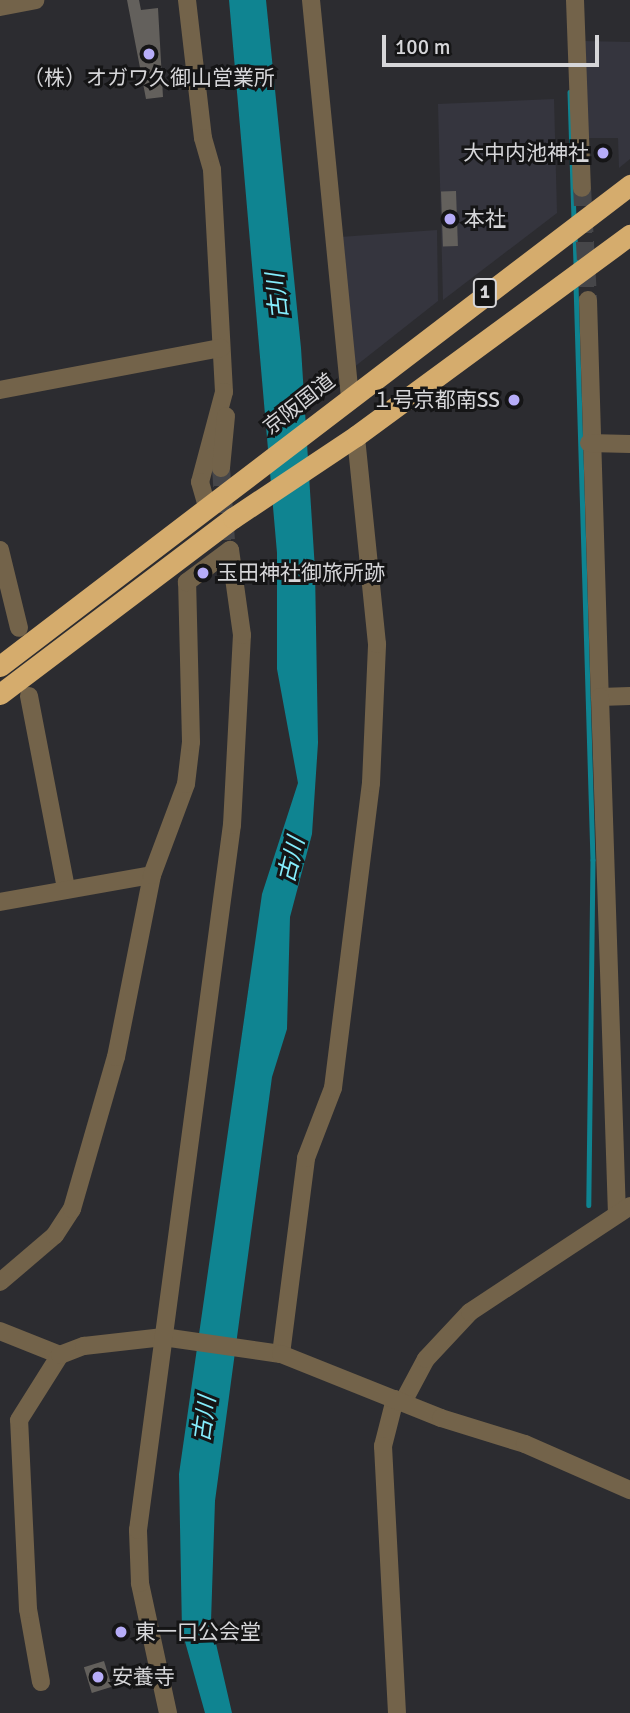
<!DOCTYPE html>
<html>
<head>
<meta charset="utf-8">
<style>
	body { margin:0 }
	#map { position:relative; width:630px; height:1713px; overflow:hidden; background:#2c2c30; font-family:Signika,"Noto Sans JP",sans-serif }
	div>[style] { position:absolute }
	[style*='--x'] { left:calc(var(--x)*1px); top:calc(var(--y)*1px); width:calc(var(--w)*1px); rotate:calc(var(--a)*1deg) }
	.built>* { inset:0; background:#35353e }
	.water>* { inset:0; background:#0f8491 }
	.stream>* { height:4.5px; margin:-2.25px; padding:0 2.25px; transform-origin:2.25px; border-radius:2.25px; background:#0f8491 }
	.building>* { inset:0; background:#63605c; transform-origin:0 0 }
	.minor-tunnel>* { height:18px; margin-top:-9px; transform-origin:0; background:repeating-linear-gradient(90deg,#464649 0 18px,transparent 0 27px) }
	.minor>* { height:18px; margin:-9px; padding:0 9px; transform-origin:9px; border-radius:9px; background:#73634a }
	.highway>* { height:21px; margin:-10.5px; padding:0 10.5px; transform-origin:10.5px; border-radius:10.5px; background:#d5ac6d }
	.dots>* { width:19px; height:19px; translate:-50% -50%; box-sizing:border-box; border:4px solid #151516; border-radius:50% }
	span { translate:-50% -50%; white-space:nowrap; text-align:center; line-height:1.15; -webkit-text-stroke:6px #151516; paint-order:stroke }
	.shield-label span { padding:2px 5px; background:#151516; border:2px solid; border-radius:5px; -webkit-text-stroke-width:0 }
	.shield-label { font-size:19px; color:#d6d6d9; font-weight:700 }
	.poi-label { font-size:21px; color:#d6d6d9 }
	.right { translate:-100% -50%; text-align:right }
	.left { translate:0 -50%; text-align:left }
	.street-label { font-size:21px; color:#d6d6d9 }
	.water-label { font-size:23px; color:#85edfc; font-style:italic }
	.scale { position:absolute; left:382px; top:35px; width:217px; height:32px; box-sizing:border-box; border:4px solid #d6d6d9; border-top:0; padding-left:9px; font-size:21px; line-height:24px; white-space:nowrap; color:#d6d6d9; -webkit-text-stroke:5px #151516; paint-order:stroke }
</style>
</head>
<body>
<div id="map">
	<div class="built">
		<i style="clip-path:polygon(584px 41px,630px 42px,630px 159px,619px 168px,618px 138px,588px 138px)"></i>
		<i style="clip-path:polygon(554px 99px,557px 213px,443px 300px,438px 104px)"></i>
		<i style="clip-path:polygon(437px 230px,438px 301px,353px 368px,340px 237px)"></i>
	</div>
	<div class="water">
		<i style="clip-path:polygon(229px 0,266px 0,301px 348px,315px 570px,318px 743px,312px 834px,290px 917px,287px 1029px,272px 1077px,215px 1501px,211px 1622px,232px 1713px,205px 1713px,182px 1631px,179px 1474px,262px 894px,298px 783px,277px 669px,277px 553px)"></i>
	</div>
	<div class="stream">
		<i style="--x:570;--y:92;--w:128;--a:88.2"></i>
		<i style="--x:575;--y:235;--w:30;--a:88"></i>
		<i style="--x:576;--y:284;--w:576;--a:88.31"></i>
		<i style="--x:593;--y:860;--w:345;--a:90.7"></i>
	</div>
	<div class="building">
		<i style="clip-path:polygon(127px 0,139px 0,141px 10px,158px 8px,163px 97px,146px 99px)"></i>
		<i style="left:456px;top:191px;width:55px;height:15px;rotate:88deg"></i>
		<i style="left:104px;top:1661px;width:27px;height:21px;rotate:73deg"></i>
	</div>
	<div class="minor-tunnel">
		<i style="--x:582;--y:188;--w:112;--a:86.9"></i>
		<i style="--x:221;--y:468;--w:89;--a:86.1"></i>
	</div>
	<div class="minor">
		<i style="--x:187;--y:0;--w:139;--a:83.4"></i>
		<i style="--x:203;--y:138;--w:33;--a:74"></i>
		<i style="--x:212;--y:170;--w:222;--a:86.9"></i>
		<i style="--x:224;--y:392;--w:93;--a:104.9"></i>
		<i style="--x:200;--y:482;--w:26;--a:74"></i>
		<i style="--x:311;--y:0;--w:397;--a:84.4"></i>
		<i style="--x:575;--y:0;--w:188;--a:87.9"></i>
		<i style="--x:0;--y:7;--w:36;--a:-11"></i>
		<i style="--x:588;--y:300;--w:397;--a:88.3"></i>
		<i style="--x:600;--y:697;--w:30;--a:-2"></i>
		<i style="--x:0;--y:390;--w:225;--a:-10.8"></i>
		<i style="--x:589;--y:443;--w:41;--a:1.4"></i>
		<i style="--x:221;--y:468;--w:52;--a:-84.5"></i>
		<i style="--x:0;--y:550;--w:80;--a:76.3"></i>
		<i style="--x:29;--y:696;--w:197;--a:79.1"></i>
		<i style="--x:600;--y:697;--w:517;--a:88.12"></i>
		<i style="--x:0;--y:902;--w:154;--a:-10.1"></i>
		<i style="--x:0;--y:1282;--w:72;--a:-40.5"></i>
		<i style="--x:55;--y:1235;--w:31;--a:-57"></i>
		<i style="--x:72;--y:1209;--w:158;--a:-73.9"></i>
		<i style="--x:116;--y:1057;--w:186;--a:-78.8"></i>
		<i style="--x:152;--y:875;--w:97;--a:-69.5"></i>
		<i style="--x:186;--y:784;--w:42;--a:-83.2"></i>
		<i style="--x:191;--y:742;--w:160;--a:-91.4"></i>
		<i style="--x:0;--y:1331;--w:65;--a:21.8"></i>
		<i style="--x:281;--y:1354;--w:198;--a:-82.7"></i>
		<i style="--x:306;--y:1158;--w:75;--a:-68.9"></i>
		<i style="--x:333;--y:1088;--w:307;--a:-82.9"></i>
		<i style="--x:371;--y:783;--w:139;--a:-87.5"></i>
		<i style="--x:377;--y:644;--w:209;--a:-95.8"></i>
		<i style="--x:395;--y:1399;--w:49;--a:104.3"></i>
		<i style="--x:383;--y:1446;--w:267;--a:87"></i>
		<i style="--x:403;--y:1402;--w:49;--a:-61.9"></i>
		<i style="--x:426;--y:1359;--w:64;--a:-46.9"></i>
		<i style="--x:470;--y:1312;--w:192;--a:-33.5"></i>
		<i style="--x:41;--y:1682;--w:74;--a:-100.1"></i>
		<i style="--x:28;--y:1609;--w:189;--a:-92.7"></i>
		<i style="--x:19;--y:1420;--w:77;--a:-57.8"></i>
		<i style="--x:60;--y:1355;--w:26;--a:-21"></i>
		<i style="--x:84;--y:1346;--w:80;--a:-6.5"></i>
		<i style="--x:163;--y:1337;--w:119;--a:8.2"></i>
		<i style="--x:281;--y:1354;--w:172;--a:21.8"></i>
		<i style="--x:441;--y:1418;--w:88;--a:17.2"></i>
		<i style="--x:525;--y:1444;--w:115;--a:23.7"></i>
		<i style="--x:168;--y:1713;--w:133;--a:-102.2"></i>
		<i style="--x:140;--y:1583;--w:53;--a:-92.2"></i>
		<i style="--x:138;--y:1530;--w:711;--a:-82.41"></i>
		<i style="--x:232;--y:825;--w:190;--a:-87"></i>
		<i style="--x:242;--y:635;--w:86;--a:-98"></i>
		<i style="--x:230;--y:550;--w:54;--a:143.3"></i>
	</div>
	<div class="highway">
		<i style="--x:0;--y:666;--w:793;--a:-37.36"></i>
		<i style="--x:0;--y:694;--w:292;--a:-37.1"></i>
		<i style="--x:233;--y:518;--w:148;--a:-33.7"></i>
		<i style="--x:356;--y:436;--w:340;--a:-36.3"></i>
	</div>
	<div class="dots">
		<i style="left:149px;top:54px;background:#b6acf8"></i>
		<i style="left:603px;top:153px;background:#b6acf8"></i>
		<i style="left:450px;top:219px;background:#b6acf8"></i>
		<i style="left:514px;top:400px;background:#b6acf8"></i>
		<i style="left:203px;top:573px;background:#b6acf8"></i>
		<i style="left:121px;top:1632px;background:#b6acf8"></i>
		<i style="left:98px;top:1677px;background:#b6acf8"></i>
	</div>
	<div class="shield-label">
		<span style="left:485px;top:293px">1</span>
	</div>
	<div class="poi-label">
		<span style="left:149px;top:78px">（株）オガワ久御山営業所</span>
		<span class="right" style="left:589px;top:153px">大中内池神社</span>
		<span class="left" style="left:464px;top:219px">本社</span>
		<span class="right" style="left:500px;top:400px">１号京都南SS</span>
		<span class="left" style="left:217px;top:573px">玉田神社御旅所跡</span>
		<span class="left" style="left:135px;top:1632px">東一口公会堂</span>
		<span class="left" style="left:112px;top:1677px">安養寺</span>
	</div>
	<div class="street-label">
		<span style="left:299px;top:404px;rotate:-38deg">京阪国道</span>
	</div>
	<div class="water-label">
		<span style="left:278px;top:296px;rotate:-96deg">古川</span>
		<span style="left:292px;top:860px;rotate:-76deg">古川</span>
		<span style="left:205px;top:1419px;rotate:-82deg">古川</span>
	</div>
	<div class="scale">100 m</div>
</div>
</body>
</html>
